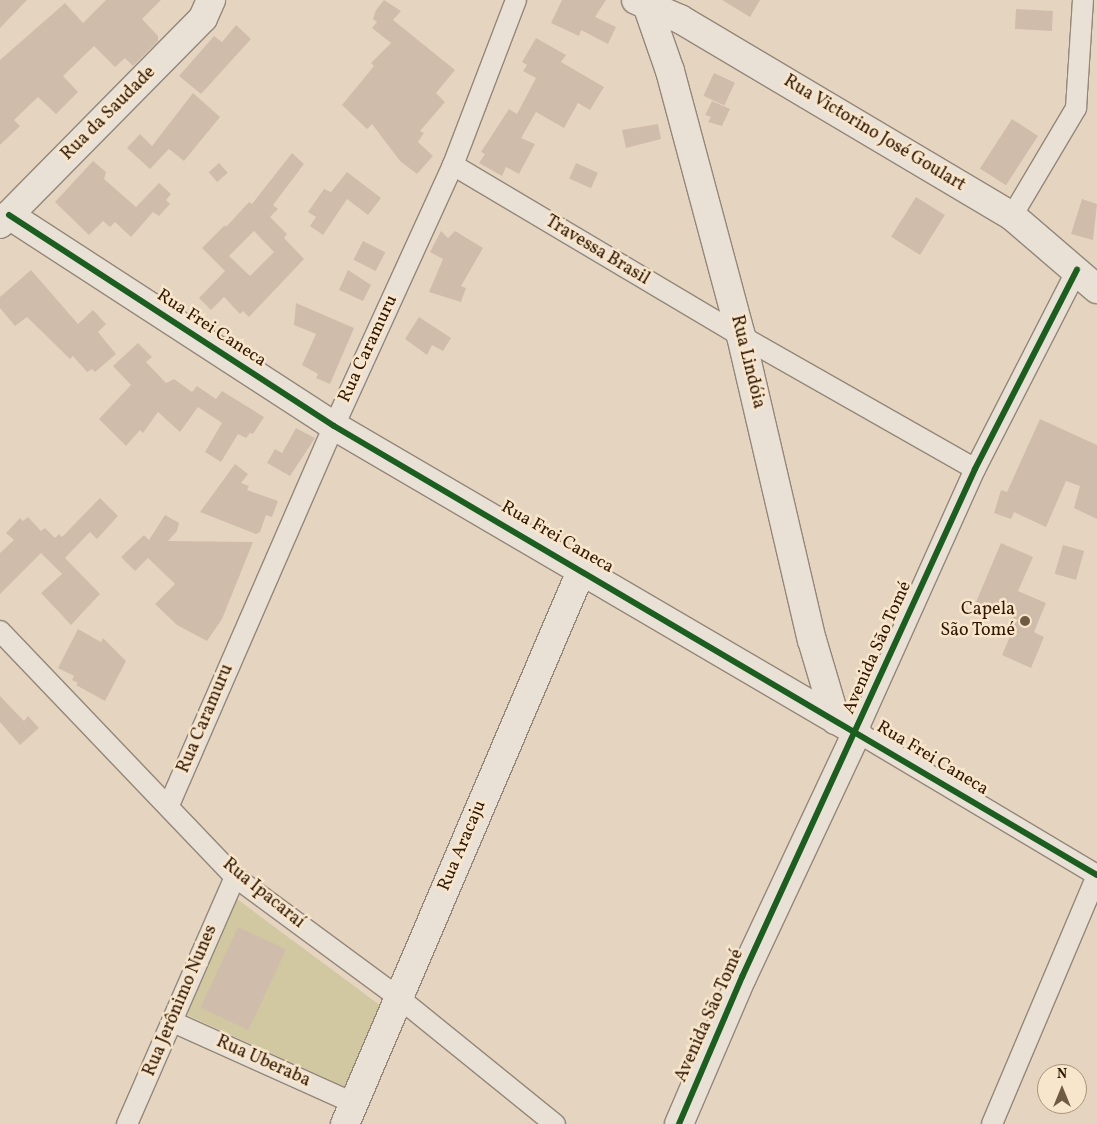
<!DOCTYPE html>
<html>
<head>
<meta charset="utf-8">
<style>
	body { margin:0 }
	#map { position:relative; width:1097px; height:1124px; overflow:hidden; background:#e5d5c0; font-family:Vollkorn,serif }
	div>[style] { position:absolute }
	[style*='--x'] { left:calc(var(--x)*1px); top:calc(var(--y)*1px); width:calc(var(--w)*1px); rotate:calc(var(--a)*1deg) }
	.green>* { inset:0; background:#d1c8a1 }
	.building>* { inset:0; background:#d0bcab; transform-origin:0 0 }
	.roads { filter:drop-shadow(1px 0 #948779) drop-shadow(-1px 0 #948779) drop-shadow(0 1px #948779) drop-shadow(0 -1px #948779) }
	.street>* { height:20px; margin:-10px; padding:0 10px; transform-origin:10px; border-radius:10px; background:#e9e1d6 }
	.secondary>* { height:28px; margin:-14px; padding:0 14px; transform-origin:14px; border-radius:14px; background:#e9e1d6 }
	.cycleway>* { height:6px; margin:-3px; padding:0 3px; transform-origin:3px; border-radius:3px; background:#1b5e20 }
	.dots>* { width:14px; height:14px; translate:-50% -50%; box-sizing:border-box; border:2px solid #f8e6cc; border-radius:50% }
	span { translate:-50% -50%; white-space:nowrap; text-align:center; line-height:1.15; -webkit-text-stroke:5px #f8e6cc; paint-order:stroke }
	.street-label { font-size:18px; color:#311702 }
	.poi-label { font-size:18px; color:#311702 }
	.right { translate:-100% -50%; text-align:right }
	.north { position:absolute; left:1037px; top:1064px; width:50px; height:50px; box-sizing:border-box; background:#f8e6cc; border:1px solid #a8937b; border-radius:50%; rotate:0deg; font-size:14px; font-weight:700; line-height:20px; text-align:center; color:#311702 }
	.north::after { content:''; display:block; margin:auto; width:18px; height:22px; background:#705a44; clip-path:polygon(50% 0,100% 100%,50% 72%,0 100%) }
</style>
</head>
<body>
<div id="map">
	<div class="green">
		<i style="clip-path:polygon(237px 899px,381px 1006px,345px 1087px,187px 1015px)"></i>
	</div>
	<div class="building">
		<i style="clip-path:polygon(0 0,27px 0,0 28px)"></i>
		<i style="clip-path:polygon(106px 0,161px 0,142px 19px,158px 36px,158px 41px,133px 66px,125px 58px,115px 67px,94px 46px,63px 76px,78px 92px,56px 114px,38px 97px,14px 120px,20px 126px,0 145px,0 60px,65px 3px,83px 23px)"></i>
		<i style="clip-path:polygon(384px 0,401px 11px,393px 20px,455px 70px,436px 93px,445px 102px,420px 131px,424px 133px,418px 142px,433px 156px,417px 174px,400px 161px,372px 124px,367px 129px,342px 105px,374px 66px,371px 63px,391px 43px,372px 28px,377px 22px,373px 19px,376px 10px)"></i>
		<i style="clip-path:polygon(562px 0,606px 0,595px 17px,616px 27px,608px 44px,581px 30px,579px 36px,551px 23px)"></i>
		<i style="clip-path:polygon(722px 0,760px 0,750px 17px)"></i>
		<i style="left:1016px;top:9px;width:37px;height:20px;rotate:3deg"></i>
		<i style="clip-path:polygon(236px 25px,251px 39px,201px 94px,179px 76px,214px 36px,222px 42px)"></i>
		<i style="clip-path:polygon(536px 38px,566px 55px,561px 62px,604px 87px,590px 110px,578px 103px,564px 128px,536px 112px,521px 138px,535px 144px,519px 174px,506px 167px,502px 176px,479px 163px,485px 154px,481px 152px,509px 109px,517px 114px,536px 78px,523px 71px,527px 65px,522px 62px)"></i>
		<i style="left:714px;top:73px;width:23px;height:25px;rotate:25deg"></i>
		<i style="clip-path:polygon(193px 93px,220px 117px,184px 161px,169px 149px,150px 169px,127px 148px,140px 134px,152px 146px)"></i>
		<i style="clip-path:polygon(712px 101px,730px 109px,722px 126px,708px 122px,711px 117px,705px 115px)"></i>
		<i style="left:1012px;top:119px;width:31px;height:59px;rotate:33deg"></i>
		<i style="clip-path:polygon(658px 124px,661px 139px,626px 148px,622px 130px)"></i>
		<i style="clip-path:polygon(evenodd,292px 153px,304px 164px,273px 205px,278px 209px,270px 217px,287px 234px,284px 238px,304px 259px,249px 317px,243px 311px,240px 314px,224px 297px,211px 310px,199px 298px,225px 271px,202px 248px,225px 225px,226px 227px,249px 202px,252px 204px,292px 153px,254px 231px,274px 252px,250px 276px,229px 256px,254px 231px)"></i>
		<i style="clip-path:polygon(93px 161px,106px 172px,104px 179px,136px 207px,159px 183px,171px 194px,166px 200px,170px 204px,159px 216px,153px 212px,131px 237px,115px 222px,110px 227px,103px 221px,89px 235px,55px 202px)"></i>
		<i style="left:219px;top:163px;width:13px;height:14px;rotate:48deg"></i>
		<i style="left:576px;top:163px;width:24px;height:17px;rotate:24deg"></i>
		<i style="clip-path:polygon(347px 172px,381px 198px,368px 215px,347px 199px,323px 235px,310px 226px,316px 217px,308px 212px,324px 189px,331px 192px)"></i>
		<i style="left:916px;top:197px;width:34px;height:47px;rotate:32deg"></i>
		<i style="clip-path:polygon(1082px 199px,1097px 204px,1093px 240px,1071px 234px)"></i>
		<i style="clip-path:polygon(441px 231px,448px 238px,455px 231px,483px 248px,461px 286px,466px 288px,461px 302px,429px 292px,443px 259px,430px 252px)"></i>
		<i style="left:363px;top:241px;width:25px;height:21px;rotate:27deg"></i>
		<i style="clip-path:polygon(31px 270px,78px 324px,93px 310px,106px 324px,98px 332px,116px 354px,95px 372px,92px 369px,87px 372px,73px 356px,70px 359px,27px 317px,15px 326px,0 308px,0 297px)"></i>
		<i style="clip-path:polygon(348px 270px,371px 285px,363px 301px,339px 290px)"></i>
		<i style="clip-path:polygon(296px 303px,354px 328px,330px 384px,316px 378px,318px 374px,302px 365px,316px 334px,294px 325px)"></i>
		<i style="clip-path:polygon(419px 317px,451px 338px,443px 351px,432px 345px,427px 355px,405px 339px)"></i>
		<i style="clip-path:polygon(138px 343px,152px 357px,146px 362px,166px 383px,174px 379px,192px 392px,197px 386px,216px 399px,222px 391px,264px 417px,253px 434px,250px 433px,246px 438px,238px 434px,221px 462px,205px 452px,222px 423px,198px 407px,180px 432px,158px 412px,143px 433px,140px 430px,126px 446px,99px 419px,131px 385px,113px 366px)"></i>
		<i style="clip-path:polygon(1040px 419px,1097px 445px,1097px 519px,1074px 508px,1080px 486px,1066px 481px,1046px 527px,1014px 512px,1011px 519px,994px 513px,1001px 490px,1007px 492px)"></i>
		<i style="clip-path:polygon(296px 428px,315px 438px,290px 476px,267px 463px,275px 449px,282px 453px)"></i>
		<i style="clip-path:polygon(235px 464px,248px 474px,241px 483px,249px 486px,247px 490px,278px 501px,272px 517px,266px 515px,260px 532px,256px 534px,200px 512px)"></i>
		<i style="clip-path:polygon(100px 498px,118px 516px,97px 539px,90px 532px,65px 558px,100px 594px,71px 625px,41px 593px,62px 574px,41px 553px,0 594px,0 553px,14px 540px,6px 533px,20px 518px,23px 521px,28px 517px,41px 531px,45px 528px,55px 538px,59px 534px,62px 537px)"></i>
		<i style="clip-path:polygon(165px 515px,179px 523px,177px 531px,168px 541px,253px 542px,222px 619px,207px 641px,177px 625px,155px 604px,175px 584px,148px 558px,135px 571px,121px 557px,144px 535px,149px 540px)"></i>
		<i style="clip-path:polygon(1001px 543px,1033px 557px,1018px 591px,1046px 603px,1034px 632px,1044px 637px,1031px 668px,1002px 655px,1014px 627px,1011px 624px,1013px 618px,976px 602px)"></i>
		<i style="left:1063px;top:545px;width:22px;height:30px;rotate:16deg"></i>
		<i style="clip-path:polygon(78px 629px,101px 642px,103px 638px,126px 661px,105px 701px,76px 685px,78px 683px,72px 680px,74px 676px,58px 668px)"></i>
		<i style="clip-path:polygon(0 696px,24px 721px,28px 716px,39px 728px,20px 745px,0 722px)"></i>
		<i style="left:238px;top:927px;width:53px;height:89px;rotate:25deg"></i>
	</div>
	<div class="roads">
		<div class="street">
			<i style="--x:453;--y:165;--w:335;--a:30.7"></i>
			<i style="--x:741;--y:336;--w:269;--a:29.6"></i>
			<i style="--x:1012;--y:216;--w:126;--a:-59.3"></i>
			<i style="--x:1076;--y:108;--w:108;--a:-86.3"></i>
			<i style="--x:1077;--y:270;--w:224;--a:117.1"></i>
			<i style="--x:975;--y:469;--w:288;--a:114.2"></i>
			<i style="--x:857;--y:732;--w:279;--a:30.8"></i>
			<i style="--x:0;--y:631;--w:340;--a:46.3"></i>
			<i style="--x:235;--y:877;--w:202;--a:36.4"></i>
			<i style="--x:398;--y:997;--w:202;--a:39"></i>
			<i style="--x:169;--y:805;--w:413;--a:-66.5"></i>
			<i style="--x:334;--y:426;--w:287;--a:-65.5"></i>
			<i style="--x:453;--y:165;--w:177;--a:-69.1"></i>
			<i style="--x:173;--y:1022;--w:197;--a:24.2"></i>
			<i style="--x:127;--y:1124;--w:270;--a:-66.4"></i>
			<i style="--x:992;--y:1124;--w:270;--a:-67.1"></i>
		</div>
		<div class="secondary">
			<i style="--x:636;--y:0;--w:48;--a:23.4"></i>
			<i style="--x:680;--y:19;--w:386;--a:30.7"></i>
			<i style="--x:1012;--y:216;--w:112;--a:40.7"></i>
			<i style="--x:647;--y:5;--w:70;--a:70.8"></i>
			<i style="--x:670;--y:71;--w:274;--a:75"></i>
			<i style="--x:741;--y:336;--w:312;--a:76.9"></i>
			<i style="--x:812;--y:640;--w:84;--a:73.5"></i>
			<i style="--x:9;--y:215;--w:387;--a:33"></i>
			<i style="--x:334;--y:426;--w:606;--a:30.33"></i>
			<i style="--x:857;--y:732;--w:271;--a:115.1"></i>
			<i style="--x:742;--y:977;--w:160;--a:113.2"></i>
			<i style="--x:0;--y:224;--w:289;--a:-45.4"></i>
			<i style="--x:203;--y:18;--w:20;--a:-66"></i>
			<i style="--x:345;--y:1124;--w:603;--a:-66.88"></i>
		</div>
	</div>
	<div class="cycleway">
		<i style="--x:9;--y:215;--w:387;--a:33"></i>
		<i style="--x:334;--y:426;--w:885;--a:30.48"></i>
		<i style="--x:679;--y:1124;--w:160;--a:-66.8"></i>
		<i style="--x:742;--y:977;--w:559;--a:-65.36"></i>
		<i style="--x:975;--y:469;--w:224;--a:-62.9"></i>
	</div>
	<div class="dots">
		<i style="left:1025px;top:621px;background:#705a44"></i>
	</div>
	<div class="street-label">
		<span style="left:109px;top:114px;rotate:-45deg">Rua da Saudade</span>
		<span style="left:874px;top:134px;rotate:31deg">Rua Victorino José Goulart</span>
		<span style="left:597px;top:251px;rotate:31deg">Travessa Brasil</span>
		<span style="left:211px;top:329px;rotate:33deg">Rua Frei Caneca</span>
		<span style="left:369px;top:349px;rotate:-65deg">Rua Caramuru</span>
		<span style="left:747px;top:362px;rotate:76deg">Rua Lindóia</span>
		<span style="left:557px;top:538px;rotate:30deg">Rua Frei Caneca</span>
		<span style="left:878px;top:648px;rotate:-66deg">Avenida São Tomé</span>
		<span style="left:206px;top:719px;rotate:-67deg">Rua Caramuru</span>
		<span style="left:932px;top:759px;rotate:31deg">Rua Frei Caneca</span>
		<span style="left:463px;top:846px;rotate:-67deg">Rua Aracaju</span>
		<span style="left:263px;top:894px;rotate:39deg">Rua Ipacaraí</span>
		<span style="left:181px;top:1001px;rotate:-67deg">Rua Jerônimo Nunes</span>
		<span style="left:710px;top:1016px;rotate:-66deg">Avenida São Tomé</span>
		<span style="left:263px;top:1062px;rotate:24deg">Rua Uberaba</span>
	</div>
	<div class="poi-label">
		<span class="right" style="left:1015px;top:621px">Capela<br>São Tomé</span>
	</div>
	<div class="north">N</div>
</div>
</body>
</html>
